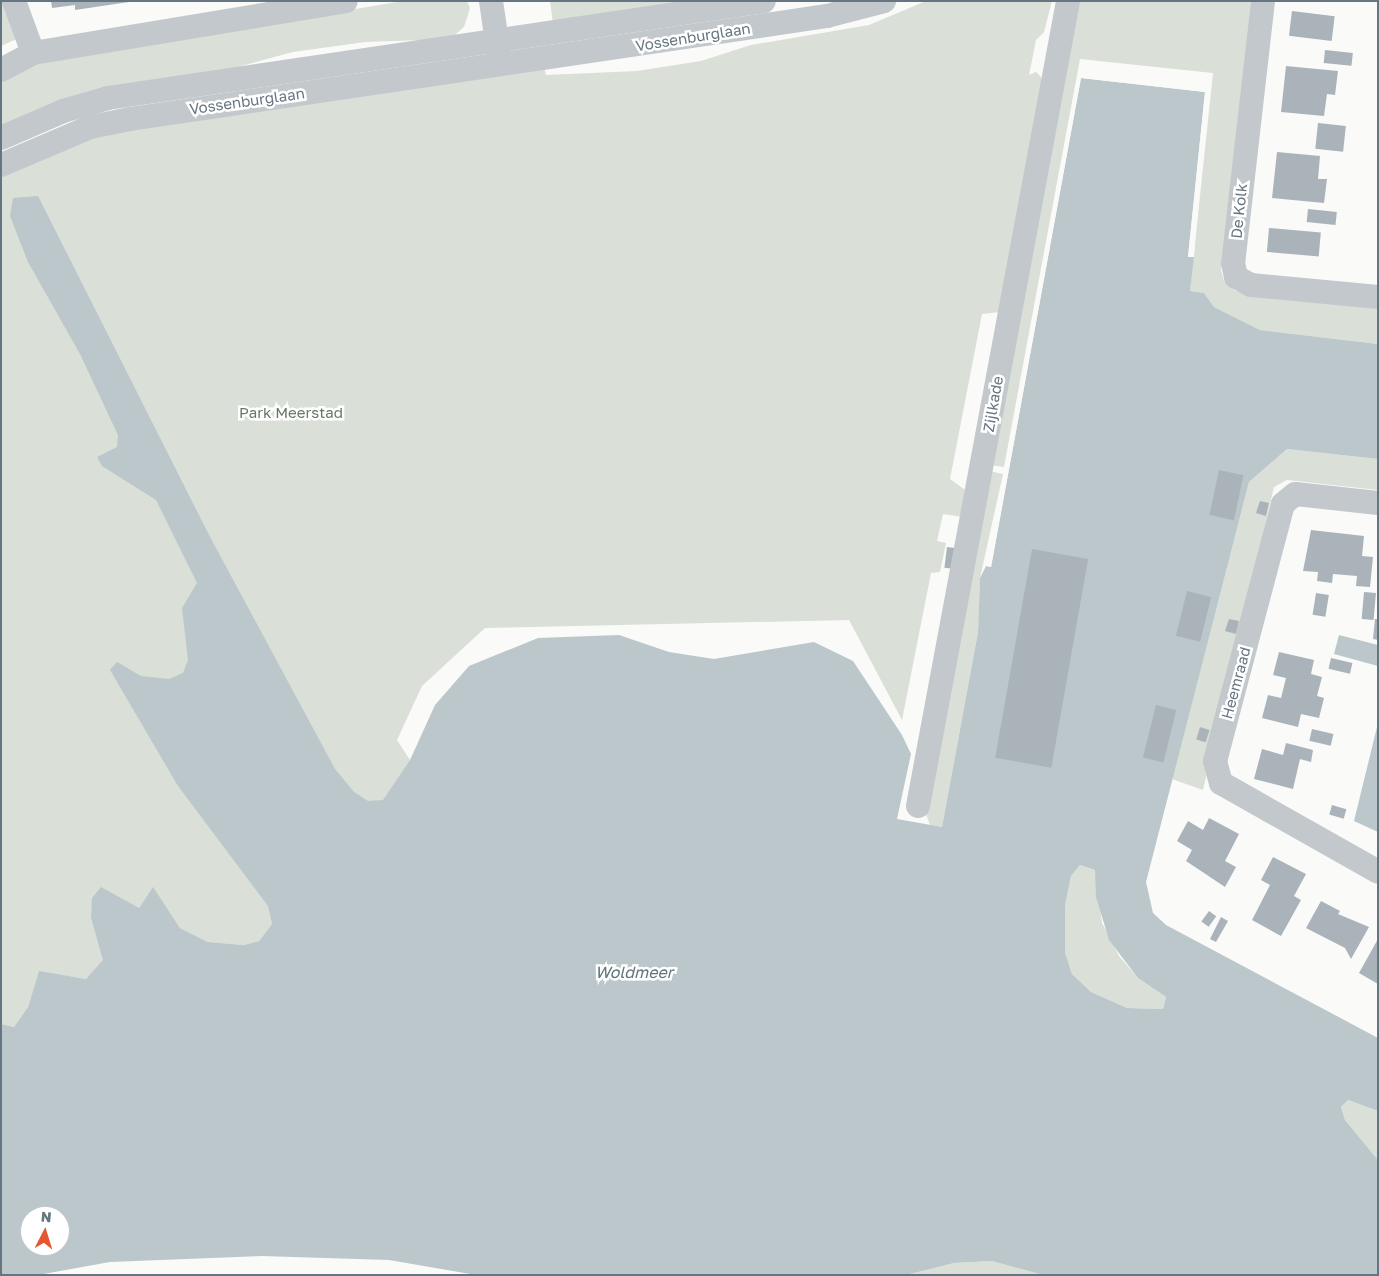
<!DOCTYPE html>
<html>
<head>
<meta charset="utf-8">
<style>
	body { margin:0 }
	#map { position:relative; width:1379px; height:1276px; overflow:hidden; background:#fafaf8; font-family:"Golos Text",sans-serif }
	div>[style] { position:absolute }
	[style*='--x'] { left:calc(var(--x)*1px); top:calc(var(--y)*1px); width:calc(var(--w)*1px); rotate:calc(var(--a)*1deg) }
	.green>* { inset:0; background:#dadfd7 }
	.water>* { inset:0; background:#bbc7cb }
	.pier>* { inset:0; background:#fafaf8 }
	.building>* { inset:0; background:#aab3b9; transform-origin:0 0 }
	.minor>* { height:24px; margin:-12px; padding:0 12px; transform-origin:12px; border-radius:12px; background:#c3c8cc }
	span { translate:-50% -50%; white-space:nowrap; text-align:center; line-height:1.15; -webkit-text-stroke:5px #fff; paint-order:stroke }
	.street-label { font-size:15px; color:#657683 }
	.park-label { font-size:15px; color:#687a64 }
	.water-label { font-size:16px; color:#60757c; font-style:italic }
	.frame { position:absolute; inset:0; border:2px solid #657683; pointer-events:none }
	.north { position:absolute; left:20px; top:1206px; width:50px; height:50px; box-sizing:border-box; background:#fff; border:1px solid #c1c8cd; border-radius:50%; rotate:5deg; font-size:14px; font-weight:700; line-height:20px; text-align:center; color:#657683 }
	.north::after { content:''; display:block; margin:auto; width:18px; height:22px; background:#e4572e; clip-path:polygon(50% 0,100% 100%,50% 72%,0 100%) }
</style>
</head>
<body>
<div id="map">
	<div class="green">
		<i style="clip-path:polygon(1px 1px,8px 1px,21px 37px,1px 46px)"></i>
		<i style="clip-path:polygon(403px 1px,467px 1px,470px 8px,464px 27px,450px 39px,365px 42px,293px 52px,1px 130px,1px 81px,36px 63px)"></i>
		<i style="clip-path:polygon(550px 1px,708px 1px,553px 24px)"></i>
		<i style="clip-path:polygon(926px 1px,1052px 1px,1044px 32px,1036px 40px,1029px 75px,1036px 72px,1042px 78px,1000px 312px,982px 314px,950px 479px,968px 492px,962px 517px,943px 514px,937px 541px,946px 543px,940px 572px,931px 573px,902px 720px,849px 620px,485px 628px,422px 686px,397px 740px,410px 760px,383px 801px,368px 801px,250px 881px,269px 906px,272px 924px,259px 941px,244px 945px,208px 942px,180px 928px,153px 888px,139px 908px,91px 918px,104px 960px,86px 979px,39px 972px,28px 1007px,14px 1027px,1px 1024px,1px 175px,78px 140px,138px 127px,544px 67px,546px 75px,637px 71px,701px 61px,751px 45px,869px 25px)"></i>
		<i style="clip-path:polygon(1077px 1px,1251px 1px,1221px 270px,1224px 281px,1235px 291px,1378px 307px,1378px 344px,1260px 330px,1214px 307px,1204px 293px,1190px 291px,1213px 73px,1080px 59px,1004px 467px,990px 465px)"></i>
		<i style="clip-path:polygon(1287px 449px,1378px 459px,1378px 490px,1287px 480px,1274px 487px,1203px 790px,1172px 779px,1249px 482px)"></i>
		<i style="clip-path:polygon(989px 471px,1003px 474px,980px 578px,978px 632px,942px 827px,930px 825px,926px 814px)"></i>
		<i style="clip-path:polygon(1080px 865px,1095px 870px,1102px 923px,1119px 956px,1138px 978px,1166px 997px,1163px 1009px,1127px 1008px,1091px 992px,1072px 974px,1065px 952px,1065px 906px,1071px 876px)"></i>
		<i style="clip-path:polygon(1348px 1100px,1378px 1111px,1378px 1160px,1345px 1120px,1341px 1107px)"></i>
		<i style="clip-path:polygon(992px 1261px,1043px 1275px,906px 1275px,954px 1263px)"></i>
	</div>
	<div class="water">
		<i style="clip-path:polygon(evenodd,1081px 78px,1205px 92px,1188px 257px,1194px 257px,1190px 291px,1204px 293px,1214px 307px,1260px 330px,1378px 344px,1378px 459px,1287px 449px,1249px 482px,1146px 882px,1153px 913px,1166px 925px,1378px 1038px,1378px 1111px,1348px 1100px,1341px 1107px,1345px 1120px,1378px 1160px,1378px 1275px,1043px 1275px,992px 1261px,954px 1263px,906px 1275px,476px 1275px,389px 1260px,262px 1256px,110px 1262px,38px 1275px,1px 1275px,1px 1024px,14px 1027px,28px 1007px,39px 971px,86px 979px,103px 960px,91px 918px,92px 898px,101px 887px,139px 908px,153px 887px,180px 928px,208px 942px,244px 945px,259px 941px,272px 924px,268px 906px,178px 786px,110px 670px,117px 662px,141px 676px,169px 679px,183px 673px,188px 660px,182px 608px,197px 583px,156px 500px,102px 466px,97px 457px,117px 447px,118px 435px,80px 354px,28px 262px,10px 216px,13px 198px,38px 196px,209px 535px,335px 769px,354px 792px,368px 801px,383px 800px,410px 760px,435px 705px,469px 666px,538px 638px,619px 635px,669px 652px,714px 659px,814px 642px,853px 661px,902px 735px,911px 754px,897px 819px,942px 827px,978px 632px,980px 578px,986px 566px,991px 567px,1081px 78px,1080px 865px,1095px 870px,1096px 897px,1109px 940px,1138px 978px,1166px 997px,1163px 1009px,1127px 1008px,1091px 992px,1072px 974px,1065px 952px,1065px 906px,1071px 876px,1080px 865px,1081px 78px,30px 1216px,60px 1216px,60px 1246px,30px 1246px,30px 1216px)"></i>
		<i style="clip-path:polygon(1339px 635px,1378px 645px,1378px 666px,1334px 654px)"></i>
		<i style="clip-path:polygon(1378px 723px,1378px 832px,1354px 821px)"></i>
	</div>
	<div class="pier">
		<i style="clip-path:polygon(1081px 76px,1207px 91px,1194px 257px,1188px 257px,1205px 92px,1081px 78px,991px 567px,986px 566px)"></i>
	</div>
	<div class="building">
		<i style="clip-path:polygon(51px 1px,129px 1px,129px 2px,75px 10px,75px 5px,52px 8px)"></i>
		<i style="left:1292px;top:11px;width:43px;height:25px;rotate:7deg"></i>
		<i style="left:1325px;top:50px;width:28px;height:13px;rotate:6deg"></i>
		<i style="clip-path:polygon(1286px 66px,1338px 71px,1335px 95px,1327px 94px,1324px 116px,1281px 112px)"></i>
		<i style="left:1318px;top:123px;width:28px;height:26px;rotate:6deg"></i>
		<i style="clip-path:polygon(1277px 152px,1320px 156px,1318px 179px,1327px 179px,1324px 203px,1272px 198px)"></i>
		<i style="left:1308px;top:209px;width:29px;height:13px;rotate:6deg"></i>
		<i style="left:1269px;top:228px;width:52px;height:24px;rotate:5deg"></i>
		<i style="left:1219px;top:470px;width:25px;height:46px;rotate:12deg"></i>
		<i style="clip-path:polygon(1260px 501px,1269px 503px,1266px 516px,1256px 513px)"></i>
		<i style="clip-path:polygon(1311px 530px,1364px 536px,1362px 556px,1373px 557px,1370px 587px,1356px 586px,1357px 576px,1333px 574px,1332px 583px,1317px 581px,1318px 572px,1303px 571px)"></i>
		<i style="left:947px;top:547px;width:8px;height:21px;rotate:7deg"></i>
		<i style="left:1032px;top:549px;width:57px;height:212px;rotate:10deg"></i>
		<i style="left:1187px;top:591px;width:25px;height:46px;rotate:14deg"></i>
		<i style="left:1364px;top:592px;width:12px;height:27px;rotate:5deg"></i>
		<i style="left:1316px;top:593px;width:13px;height:22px;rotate:9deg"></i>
		<i style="clip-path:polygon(1229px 619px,1239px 621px,1236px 634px,1225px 631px)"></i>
		<i style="clip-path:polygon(1375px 619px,1378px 619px,1378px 640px,1373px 639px)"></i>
		<i style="clip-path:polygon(1279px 652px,1314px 660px,1311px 674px,1322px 677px,1317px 696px,1324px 698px,1319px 718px,1301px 714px,1298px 727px,1262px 718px,1268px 695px,1281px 698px,1286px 678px,1273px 675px)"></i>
		<i style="left:1331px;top:658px;width:22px;height:11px;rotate:13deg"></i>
		<i style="left:1156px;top:705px;width:21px;height:54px;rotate:14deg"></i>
		<i style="left:1200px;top:727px;width:10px;height:13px;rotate:17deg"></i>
		<i style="left:1312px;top:729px;width:22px;height:12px;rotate:13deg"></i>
		<i style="clip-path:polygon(1286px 743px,1313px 750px,1311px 762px,1300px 759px,1293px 789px,1254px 779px,1262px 749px,1283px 755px)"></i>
		<i style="left:1332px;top:805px;width:15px;height:10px;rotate:16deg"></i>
		<i style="clip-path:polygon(1209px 818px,1239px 834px,1225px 861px,1236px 867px,1225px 887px,1186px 861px,1192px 850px,1177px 841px,1188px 821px,1203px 830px)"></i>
		<i style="clip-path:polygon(1273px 857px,1306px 874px,1294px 896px,1301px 900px,1281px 936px,1252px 920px,1270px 885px,1261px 880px)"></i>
		<i style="clip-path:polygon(1321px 901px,1340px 911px,1338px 914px,1369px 927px,1351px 959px,1345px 948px,1306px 928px)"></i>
		<i style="left:1209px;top:911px;width:9px;height:13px;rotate:36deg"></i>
		<i style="clip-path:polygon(1221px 917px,1228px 921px,1216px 942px,1210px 939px)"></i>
		<i style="clip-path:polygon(1378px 939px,1378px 984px,1359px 973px)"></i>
	</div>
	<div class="minor">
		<i style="--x:14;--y:1;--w:55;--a:69.9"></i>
		<i style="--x:491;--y:1;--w:56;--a:81.7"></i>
		<i style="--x:1263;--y:1;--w:264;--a:96.5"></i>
		<i style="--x:1233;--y:263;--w:14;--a:78"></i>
		<i style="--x:1236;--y:277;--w:17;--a:28"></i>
		<i style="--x:1251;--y:285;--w:128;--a:5.4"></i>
		<i style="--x:1;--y:70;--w:36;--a:-28"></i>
		<i style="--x:33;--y:53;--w:317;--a:-9.4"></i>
		<i style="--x:1;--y:138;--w:68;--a:-23.5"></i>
		<i style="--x:63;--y:111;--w:47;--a:-16.1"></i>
		<i style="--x:108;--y:98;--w:663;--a:-8.41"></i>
		<i style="--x:1;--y:165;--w:97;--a:-23.1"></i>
		<i style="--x:90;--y:127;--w:41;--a:-11.3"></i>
		<i style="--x:130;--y:119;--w:705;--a:-8.41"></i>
		<i style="--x:827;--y:16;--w:59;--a:-14.7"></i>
		<i style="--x:1378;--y:503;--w:83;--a:-173.8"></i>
		<i style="--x:1295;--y:494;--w:16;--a:140"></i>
		<i style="--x:1283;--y:504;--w:266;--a:104.8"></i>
		<i style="--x:1215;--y:761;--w:23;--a:75"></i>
		<i style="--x:1221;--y:783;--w:180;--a:29.5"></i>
		<i style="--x:918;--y:806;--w:819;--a:-79.44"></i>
	</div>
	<div class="street-label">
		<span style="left:693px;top:37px;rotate:-9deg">Vossenburglaan</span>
		<span style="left:247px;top:101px;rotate:-8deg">Vossenburglaan</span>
		<span style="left:1239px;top:211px;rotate:-84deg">De Kolk</span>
		<span style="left:993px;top:404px;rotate:-80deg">Zijlkade</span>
		<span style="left:1236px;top:683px;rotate:-75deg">Heemraad</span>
	</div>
	<div class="park-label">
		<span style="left:291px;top:413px">Park Meerstad</span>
	</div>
	<div class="water-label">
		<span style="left:634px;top:972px">Woldmeer</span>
	</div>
	<div class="frame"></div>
	<div class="north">N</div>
</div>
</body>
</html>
